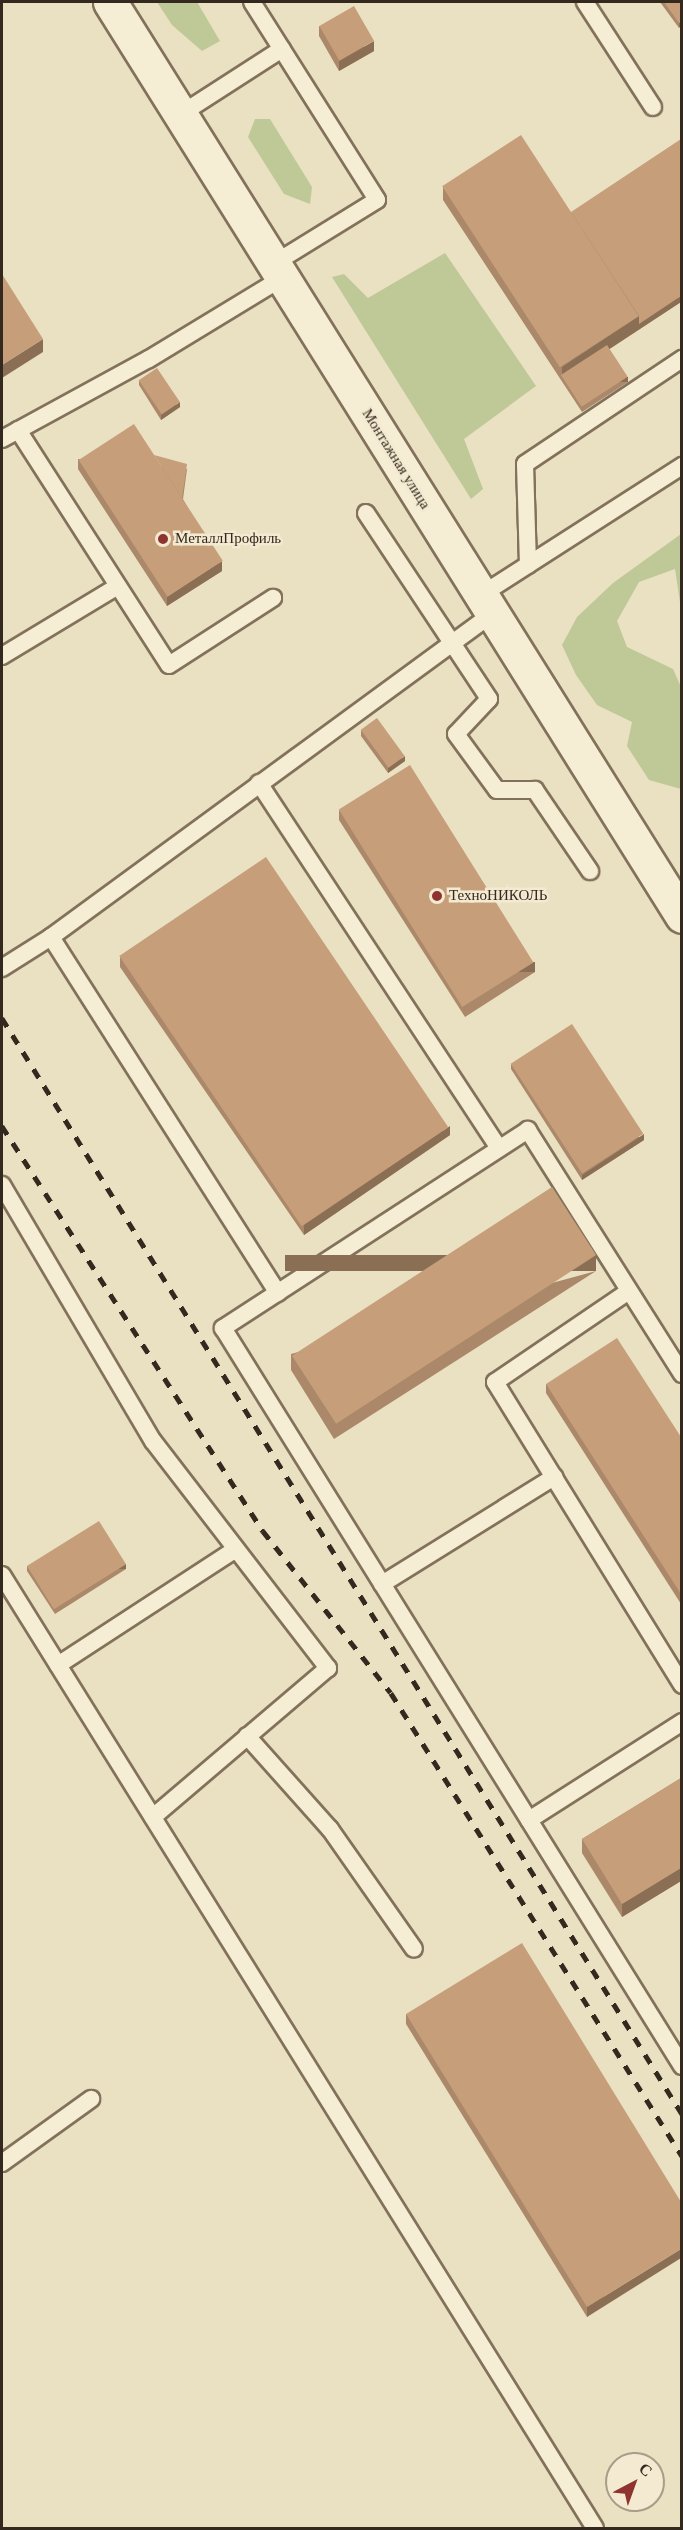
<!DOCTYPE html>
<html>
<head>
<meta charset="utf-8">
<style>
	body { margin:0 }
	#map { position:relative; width:683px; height:2530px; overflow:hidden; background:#eae0c2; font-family:"Times New Roman",serif }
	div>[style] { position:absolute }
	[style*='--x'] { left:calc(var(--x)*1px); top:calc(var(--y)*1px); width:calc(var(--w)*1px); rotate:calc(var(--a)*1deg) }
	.green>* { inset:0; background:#bfc897 }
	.roads { filter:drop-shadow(2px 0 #83725b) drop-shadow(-2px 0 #83725b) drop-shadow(0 2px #83725b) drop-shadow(0 -2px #83725b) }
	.lane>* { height:16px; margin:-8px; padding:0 8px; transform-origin:8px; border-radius:8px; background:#f6eed4 }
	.secondary>* { height:33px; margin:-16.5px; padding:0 16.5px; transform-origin:16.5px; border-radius:16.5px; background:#f6eed4 }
	.rail>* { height:4.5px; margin-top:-2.25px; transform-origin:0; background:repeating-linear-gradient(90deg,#34291e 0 10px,transparent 0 20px) }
	.wall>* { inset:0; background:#aa8869 }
	.shaded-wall>* { inset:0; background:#8b6f55; transform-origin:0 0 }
	.building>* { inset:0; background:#c69e7a; transform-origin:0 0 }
	.dots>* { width:16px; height:16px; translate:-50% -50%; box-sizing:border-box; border:3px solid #f3ead1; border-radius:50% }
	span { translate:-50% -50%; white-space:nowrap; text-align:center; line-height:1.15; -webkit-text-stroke:5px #f3ead1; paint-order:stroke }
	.street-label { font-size:15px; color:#34291e }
	.poi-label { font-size:15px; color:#34291e }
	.left { translate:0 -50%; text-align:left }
	.frame { position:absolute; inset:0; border:3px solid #34291e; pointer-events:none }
	.north { position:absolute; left:605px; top:2452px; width:60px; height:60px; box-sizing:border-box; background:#f3ead1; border:2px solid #a79d89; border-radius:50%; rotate:41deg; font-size:16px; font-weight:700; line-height:24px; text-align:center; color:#34291e }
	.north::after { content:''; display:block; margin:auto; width:21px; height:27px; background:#8e332f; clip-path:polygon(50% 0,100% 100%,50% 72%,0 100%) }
</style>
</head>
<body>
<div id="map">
	<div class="green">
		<i style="clip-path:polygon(157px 2px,197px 2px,220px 41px,202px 51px,172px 25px)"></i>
		<i style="clip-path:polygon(255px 119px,270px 119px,312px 187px,310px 204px,284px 194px,248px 137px)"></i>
		<i style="clip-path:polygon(445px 253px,536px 386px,464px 439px,483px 489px,471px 499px,332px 277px,344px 274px,368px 298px)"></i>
		<i style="clip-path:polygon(681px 534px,681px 609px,675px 569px,639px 582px,617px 621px,627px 647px,673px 669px,681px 687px,681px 789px,649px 780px,627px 746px,632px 722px,597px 705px,576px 675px,562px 645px,577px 617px,613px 583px)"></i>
	</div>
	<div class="roads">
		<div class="lane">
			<i style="--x:252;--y:2;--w:234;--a:57.7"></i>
			<i style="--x:377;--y:200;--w:120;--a:148.3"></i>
			<i style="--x:585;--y:2;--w:125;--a:57.1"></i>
			<i style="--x:181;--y:114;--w:120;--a:-32.8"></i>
			<i style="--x:18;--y:430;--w:279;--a:57.3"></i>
			<i style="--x:169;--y:665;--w:124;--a:-32.8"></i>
			<i style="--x:2;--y:439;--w:167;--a:-28.6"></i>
			<i style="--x:149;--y:359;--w:158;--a:-31.3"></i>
			<i style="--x:366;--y:513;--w:223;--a:56.5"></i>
			<i style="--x:489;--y:699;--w:48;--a:133.3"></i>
			<i style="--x:456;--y:734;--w:69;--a:53.8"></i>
			<i style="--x:497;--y:790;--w:38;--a:0"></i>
			<i style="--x:535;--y:790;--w:98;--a:55.8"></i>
			<i style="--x:528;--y:565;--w:101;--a:-91.7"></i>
			<i style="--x:525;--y:464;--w:189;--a:-33.8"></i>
			<i style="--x:481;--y:595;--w:239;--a:-32.7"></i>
			<i style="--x:2;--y:656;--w:135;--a:-31.1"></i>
			<i style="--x:259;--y:783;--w:437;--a:56.7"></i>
			<i style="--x:51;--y:937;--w:422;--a:57.5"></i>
			<i style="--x:2;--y:968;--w:58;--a:-32.3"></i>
			<i style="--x:51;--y:937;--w:547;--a:-36.22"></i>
			<i style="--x:2;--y:1185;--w:297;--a:59.5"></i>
			<i style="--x:153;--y:1441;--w:287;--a:52.4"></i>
			<i style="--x:328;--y:1668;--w:230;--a:139.6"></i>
			<i style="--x:629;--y:1291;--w:162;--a:145.8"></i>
			<i style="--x:495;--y:1382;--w:356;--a:58.3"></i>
			<i style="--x:682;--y:1374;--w:289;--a:-122.3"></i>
			<i style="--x:528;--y:1130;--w:364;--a:147"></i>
			<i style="--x:223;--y:1328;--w:869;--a:58.12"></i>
			<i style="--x:2;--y:1575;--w:1122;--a:58.11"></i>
			<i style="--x:382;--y:1584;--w:203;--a:-31.9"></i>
			<i style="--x:58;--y:1665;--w:212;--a:-33.1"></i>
			<i style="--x:247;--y:1736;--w:125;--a:48.3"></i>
			<i style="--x:330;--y:1829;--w:146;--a:55"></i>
			<i style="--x:529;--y:1820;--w:182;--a:-32.6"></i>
			<i style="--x:2;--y:2163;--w:110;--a:-35.7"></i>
		</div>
		<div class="secondary">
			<i style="--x:110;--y:2;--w:1078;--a:57.96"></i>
		</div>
	</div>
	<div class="rail">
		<i style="--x:2;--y:1018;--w:1290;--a:58.18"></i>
		<i style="--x:2;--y:1126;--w:482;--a:57.2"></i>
		<i style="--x:263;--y:1531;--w:206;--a:51.7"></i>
		<i style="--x:391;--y:1693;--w:547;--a:57.85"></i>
	</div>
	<div class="wall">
		<i style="clip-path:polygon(660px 2px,681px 2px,679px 28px)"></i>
		<i style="clip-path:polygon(319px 26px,374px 51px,339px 71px,319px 36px)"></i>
		<i style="clip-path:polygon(443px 187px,571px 212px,681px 302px,609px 349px,628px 382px,582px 412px,443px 200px)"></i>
		<i style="clip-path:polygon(139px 380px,180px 407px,161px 420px,139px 385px)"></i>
		<i style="clip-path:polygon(78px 459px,187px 469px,183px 499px,222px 571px,167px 606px,78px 469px)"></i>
		<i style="clip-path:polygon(361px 730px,405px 761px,388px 773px,361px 736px)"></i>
		<i style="clip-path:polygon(339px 810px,535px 972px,465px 1017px,339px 820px)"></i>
		<i style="clip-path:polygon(120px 957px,450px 1135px,304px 1235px,120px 967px)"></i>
		<i style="clip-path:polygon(511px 1064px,644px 1140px,582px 1180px,511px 1069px)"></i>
		<i style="clip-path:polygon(596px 1271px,334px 1439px,291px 1370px,291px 1354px)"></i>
		<i style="clip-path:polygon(546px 1384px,681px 1437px,681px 1604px,546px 1393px)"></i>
		<i style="clip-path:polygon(27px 1566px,126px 1569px,55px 1614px,27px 1571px)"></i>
		<i style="clip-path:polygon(681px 1778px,681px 1881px,622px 1917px,582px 1853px,582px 1839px)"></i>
		<i style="clip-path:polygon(406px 2014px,681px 2202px,587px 2317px,406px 2024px)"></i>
	</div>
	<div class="shaded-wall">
		<i style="clip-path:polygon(681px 21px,681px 26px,679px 28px,679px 23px)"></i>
		<i style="clip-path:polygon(374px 41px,374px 51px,339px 71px,339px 61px)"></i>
		<i style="clip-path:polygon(681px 296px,681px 302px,564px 379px,562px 375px,562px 367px,639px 316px)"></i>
		<i style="clip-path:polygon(43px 339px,43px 352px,2px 378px,2px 365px)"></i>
		<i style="left:628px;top:377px;width:5px;height:55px;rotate:90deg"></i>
		<i style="clip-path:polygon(180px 402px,180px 407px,161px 420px,161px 415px)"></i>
		<i style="clip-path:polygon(222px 561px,222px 571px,167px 606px,167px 597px)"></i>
		<i style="clip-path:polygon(405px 756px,405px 761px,388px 773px,388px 768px)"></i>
		<i style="left:535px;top:962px;width:10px;height:83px;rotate:90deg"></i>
		<i style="clip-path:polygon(450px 1126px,450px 1135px,304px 1235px,304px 1225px)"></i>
		<i style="clip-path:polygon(644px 1134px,644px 1140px,582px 1180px,582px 1175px)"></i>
		<i style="left:596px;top:1255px;width:16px;height:311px;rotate:90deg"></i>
		<i style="left:126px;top:1564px;width:5px;height:84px;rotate:90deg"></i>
		<i style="clip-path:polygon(681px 1868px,681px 1881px,622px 1917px,622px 1904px)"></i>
		<i style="clip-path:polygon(681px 2249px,681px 2258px,587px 2317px,587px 2307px)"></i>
	</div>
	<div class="building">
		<i style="clip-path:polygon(664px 2px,681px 2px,681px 21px,679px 23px)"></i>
		<i style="left:354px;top:6px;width:40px;height:40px;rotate:60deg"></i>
		<i style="left:521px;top:135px;width:216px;height:94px;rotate:57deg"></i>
		<i style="clip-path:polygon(681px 139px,681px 296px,639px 324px,639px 316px,571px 212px)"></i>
		<i style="clip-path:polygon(2px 274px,43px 339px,2px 365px)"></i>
		<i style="left:607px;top:345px;width:38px;height:55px;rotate:57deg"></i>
		<i style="left:157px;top:368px;width:41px;height:22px;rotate:56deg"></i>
		<i style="left:134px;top:424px;width:163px;height:66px;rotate:57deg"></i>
		<i style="clip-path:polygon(154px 455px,187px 464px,182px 498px)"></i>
		<i style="left:377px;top:718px;width:47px;height:20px;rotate:54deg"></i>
		<i style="left:410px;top:765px;width:233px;height:84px;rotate:58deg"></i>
		<i style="left:266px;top:857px;width:326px;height:177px;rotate:56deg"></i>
		<i style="left:572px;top:1024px;width:131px;height:73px;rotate:57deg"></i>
		<i style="left:552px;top:1187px;width:81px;height:310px;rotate:57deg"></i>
		<i style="clip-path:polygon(617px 1338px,681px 1437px,681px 1594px,546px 1384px)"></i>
		<i style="left:99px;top:1521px;width:51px;height:85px;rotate:58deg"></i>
		<i style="clip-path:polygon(681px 1778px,681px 1868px,622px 1904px,582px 1839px)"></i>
		<i style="clip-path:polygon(522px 1943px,681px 2202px,681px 2249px,587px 2307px,406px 2014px)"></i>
	</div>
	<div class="dots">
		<i style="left:163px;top:539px;background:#8e332f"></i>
		<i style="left:437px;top:896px;background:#8e332f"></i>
	</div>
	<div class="street-label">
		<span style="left:396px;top:459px;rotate:58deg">Монтажная улица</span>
	</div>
	<div class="poi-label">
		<span class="left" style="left:175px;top:539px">МеталлПрофиль</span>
		<span class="left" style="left:449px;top:896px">ТехноНИКОЛЬ</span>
	</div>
	<div class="frame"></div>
	<div class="north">С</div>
</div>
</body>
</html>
